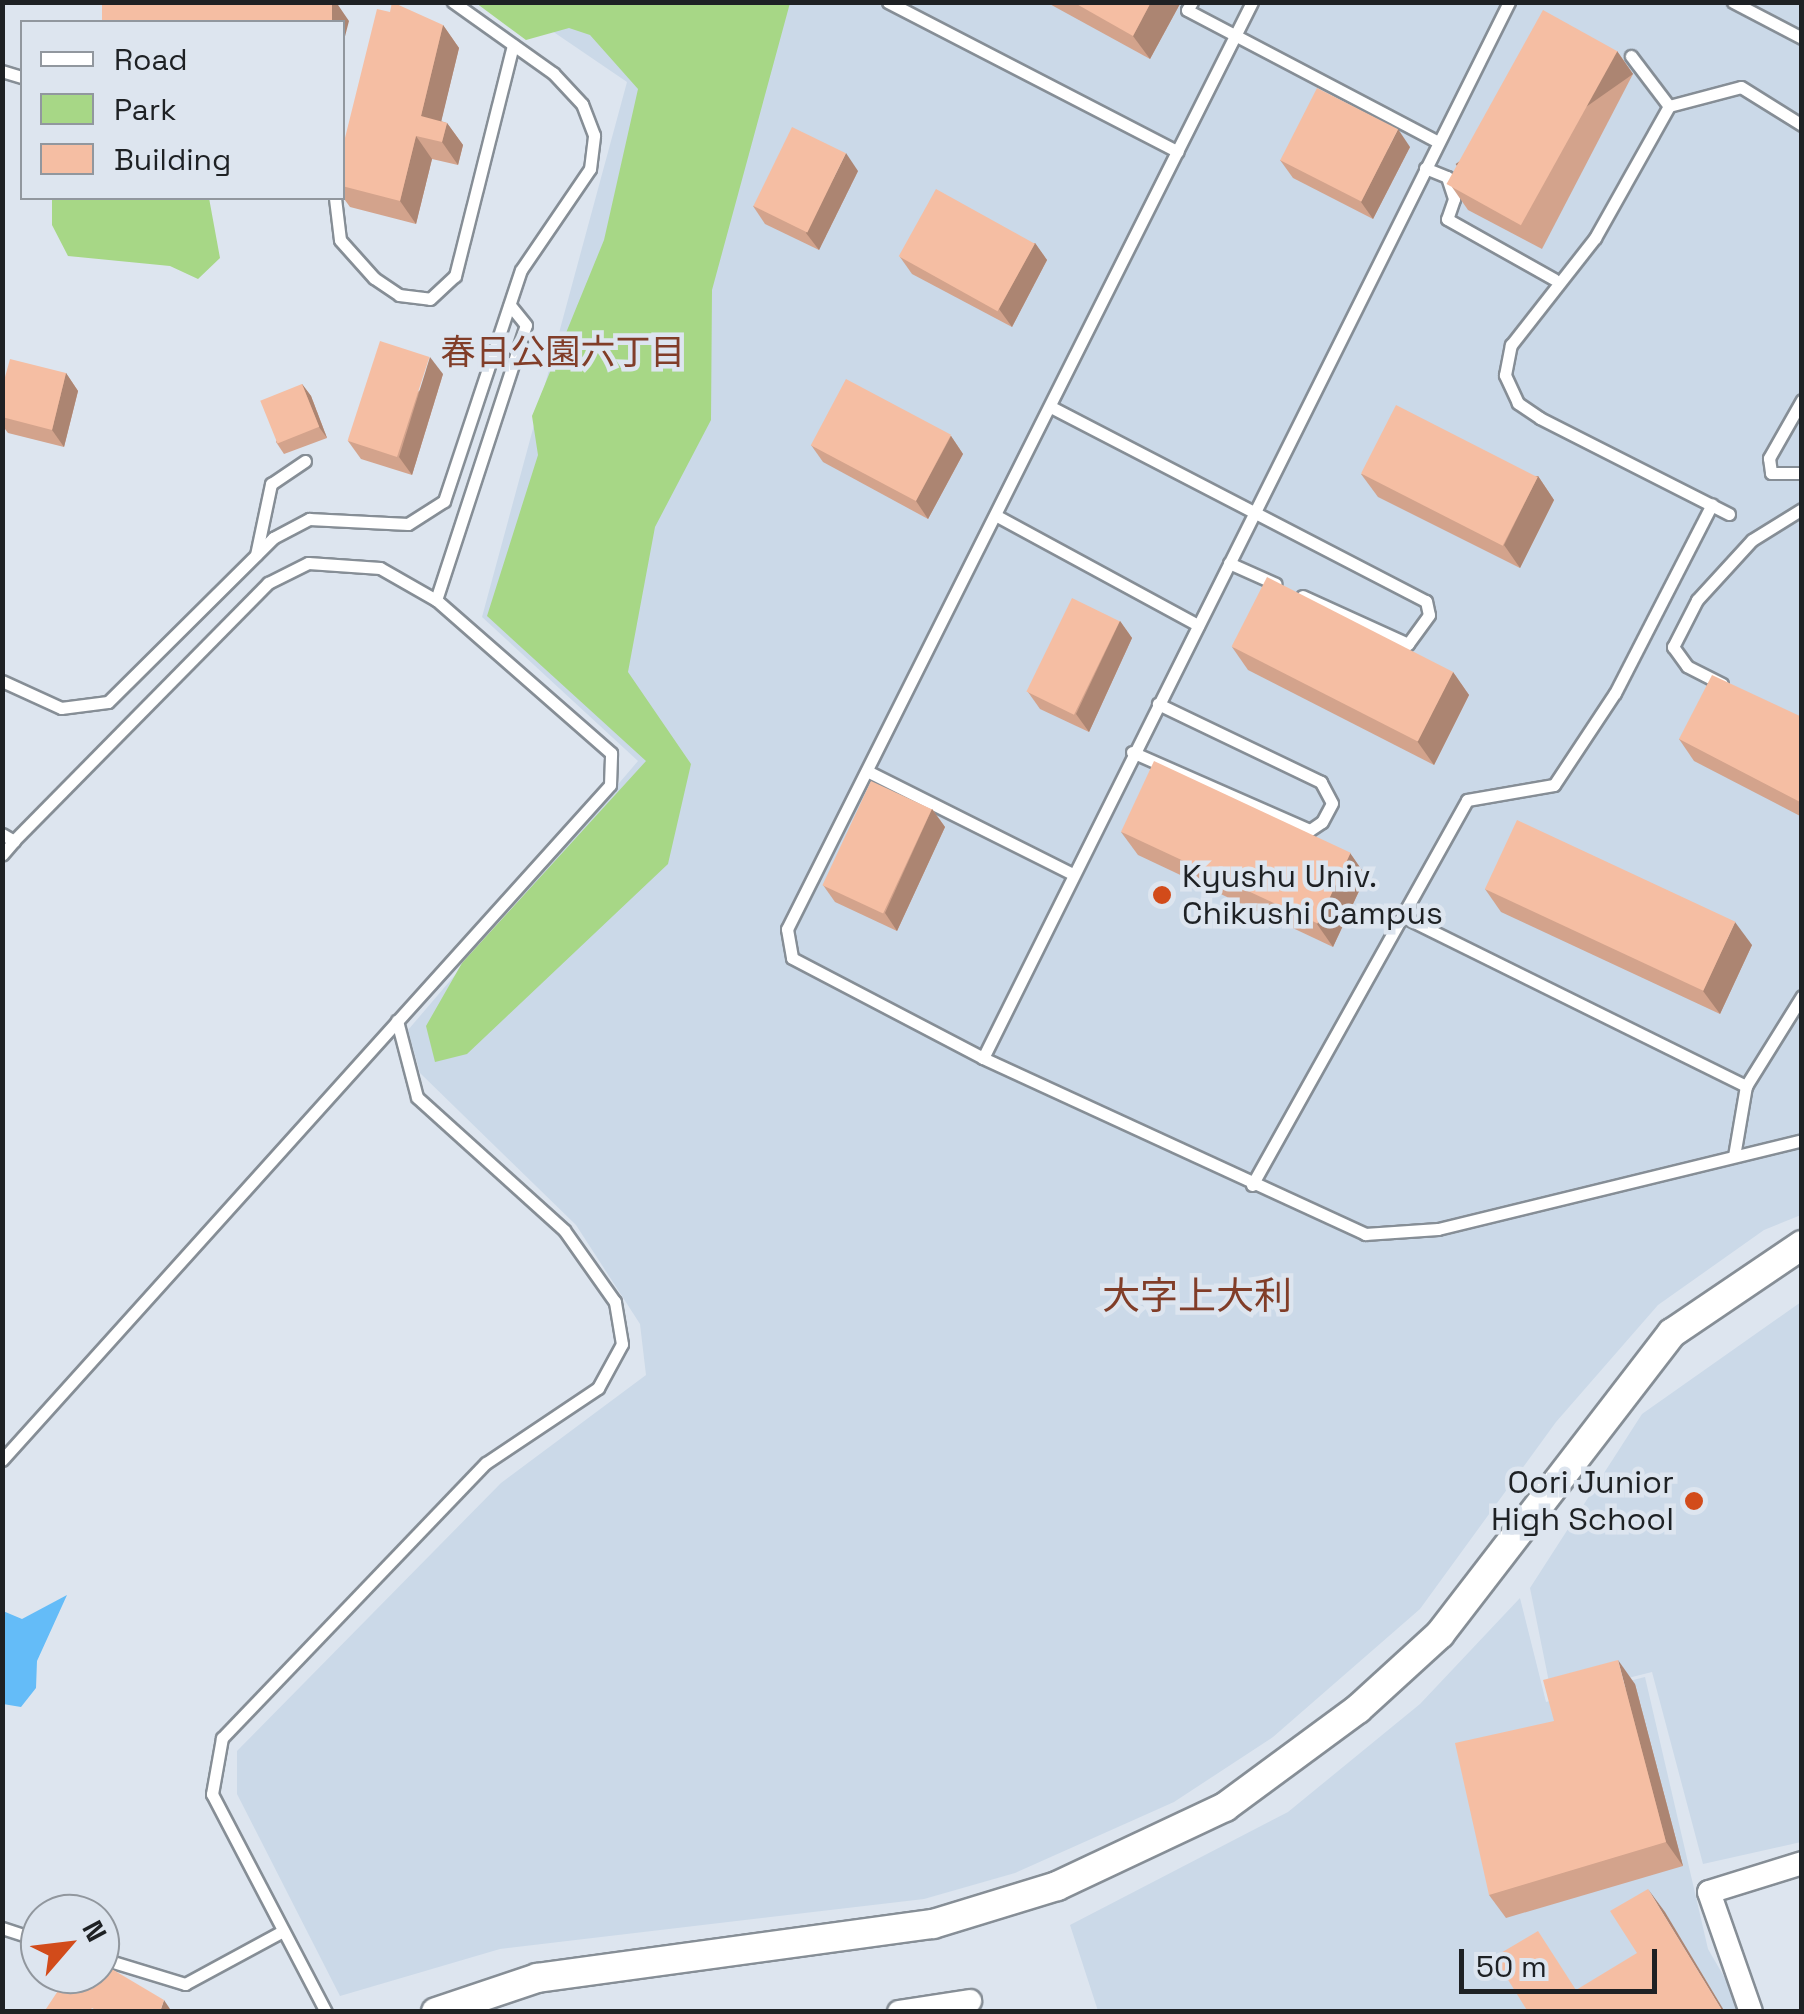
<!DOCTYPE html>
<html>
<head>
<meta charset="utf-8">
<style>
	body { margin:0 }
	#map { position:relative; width:1804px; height:2014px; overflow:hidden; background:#dde5ef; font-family:"Space Grotesk","Noto Sans JP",sans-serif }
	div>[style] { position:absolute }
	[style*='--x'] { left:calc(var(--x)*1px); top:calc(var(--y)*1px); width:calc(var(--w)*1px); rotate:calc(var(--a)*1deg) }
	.built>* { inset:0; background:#cbd9e8 }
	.green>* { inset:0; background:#a7d786 }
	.water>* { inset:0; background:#64bcf8 }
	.roads { filter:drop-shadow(2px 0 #868e96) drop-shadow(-2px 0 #868e96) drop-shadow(0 2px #868e96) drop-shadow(0 -2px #868e96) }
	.service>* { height:11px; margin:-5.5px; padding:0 5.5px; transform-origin:5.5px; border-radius:5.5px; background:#fff }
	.minor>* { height:22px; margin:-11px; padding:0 11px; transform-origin:11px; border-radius:11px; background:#fff }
	.tertiary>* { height:28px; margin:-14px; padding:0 14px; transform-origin:14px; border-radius:14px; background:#fff }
	.wall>* { inset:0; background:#d3a38c }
	.shaded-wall>* { inset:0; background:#ac8572; transform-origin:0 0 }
	.building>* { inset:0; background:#f5bea3; transform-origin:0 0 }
	.dots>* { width:28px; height:28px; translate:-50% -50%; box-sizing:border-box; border:5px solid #dde5ef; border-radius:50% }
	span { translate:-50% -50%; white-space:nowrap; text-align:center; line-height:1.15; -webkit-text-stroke:9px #dde5ef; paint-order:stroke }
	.poi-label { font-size:32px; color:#1e2124 }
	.left { translate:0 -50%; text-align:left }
	.right { translate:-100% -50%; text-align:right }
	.neighbourhood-label { font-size:35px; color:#813d28 }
	.quarter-label { font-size:38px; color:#813d28 }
	.frame { position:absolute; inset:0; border:5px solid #1e2124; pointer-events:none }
	.legend { position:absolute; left:20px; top:20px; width:325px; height:180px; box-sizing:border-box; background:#dde5ef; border:2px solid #91979e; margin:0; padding:12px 18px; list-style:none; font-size:30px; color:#1e2124 }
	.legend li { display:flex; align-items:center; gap:20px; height:50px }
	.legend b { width:50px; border:2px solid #91979e }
	.north { position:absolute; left:20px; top:1894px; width:100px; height:100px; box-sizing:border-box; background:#dde5ef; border:2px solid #91979e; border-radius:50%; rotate:62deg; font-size:28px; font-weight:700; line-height:40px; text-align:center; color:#1e2124 }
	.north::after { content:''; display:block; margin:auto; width:35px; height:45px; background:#d24b1a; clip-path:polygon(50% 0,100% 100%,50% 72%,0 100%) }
	.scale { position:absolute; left:1459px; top:1949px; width:198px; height:45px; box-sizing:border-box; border:5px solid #1e2124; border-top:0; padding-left:12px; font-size:30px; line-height:35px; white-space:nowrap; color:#1e2124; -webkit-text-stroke:8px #dde5ef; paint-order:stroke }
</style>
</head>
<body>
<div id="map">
	<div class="built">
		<i style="clip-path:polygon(511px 3px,1801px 3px,1801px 1215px,1764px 1230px,1658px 1305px,1556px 1422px,1420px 1609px,1273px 1737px,1174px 1802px,1015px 1873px,924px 1899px,500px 1949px,340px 1996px,237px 1794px,237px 1751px,501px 1483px,646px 1375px,640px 1324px,576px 1225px,420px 1073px,408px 1030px,638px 761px,482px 617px,627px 82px)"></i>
		<i style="clip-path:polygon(1801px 1302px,1801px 1842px,1703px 1864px,1652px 1672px,1552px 1697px,1530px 1588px,1642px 1414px)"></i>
		<i style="clip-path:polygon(1520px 1598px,1546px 1702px,1645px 1677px,1708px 1949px,1744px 2011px,1098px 2011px,1070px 1925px,1288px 1812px,1420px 1704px)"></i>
	</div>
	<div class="green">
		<i style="clip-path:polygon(476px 3px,790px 3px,712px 290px,711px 420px,655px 527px,628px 672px,691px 764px,668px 864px,467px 1054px,435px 1062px,426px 1026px,462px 963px,646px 761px,487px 616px,538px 455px,532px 416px,604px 240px,638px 89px,590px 35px,569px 28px,526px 40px)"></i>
		<i style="clip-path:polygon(52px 198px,209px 198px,220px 258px,198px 279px,170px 266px,68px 256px,52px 225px)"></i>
	</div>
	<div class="water">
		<i style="clip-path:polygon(67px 1595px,37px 1661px,36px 1688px,21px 1707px,3px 1704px,3px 1611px,22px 1619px)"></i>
	</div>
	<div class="roads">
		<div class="service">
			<i style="--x:888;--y:2;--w:326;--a:27.3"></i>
			<i style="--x:1192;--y:2;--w:9;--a:122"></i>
			<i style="--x:1187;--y:10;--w:284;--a:27.7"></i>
			<i style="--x:1252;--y:2;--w:1037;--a:116.64"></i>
			<i style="--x:787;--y:929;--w:29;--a:80"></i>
			<i style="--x:792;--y:958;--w:216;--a:27.6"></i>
			<i style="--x:983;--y:1058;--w:421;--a:24.7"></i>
			<i style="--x:1365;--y:1234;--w:73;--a:-3.9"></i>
			<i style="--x:1438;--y:1229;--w:375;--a:-13.7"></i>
			<i style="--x:1733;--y:2;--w:78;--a:27.6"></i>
			<i style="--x:1631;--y:56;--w:63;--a:52.8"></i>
			<i style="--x:2;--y:71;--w:21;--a:17"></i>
			<i style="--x:1425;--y:168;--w:24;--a:22"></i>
			<i style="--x:1447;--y:177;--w:23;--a:72"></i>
			<i style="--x:1454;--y:199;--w:21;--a:109"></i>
			<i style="--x:1447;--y:219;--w:123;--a:29.3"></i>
			<i style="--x:335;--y:198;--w:42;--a:83.2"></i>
			<i style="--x:340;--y:240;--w:51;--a:48.2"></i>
			<i style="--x:374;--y:278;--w:30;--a:34"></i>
			<i style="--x:399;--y:295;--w:31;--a:7"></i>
			<i style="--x:430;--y:299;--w:34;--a:-43"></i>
			<i style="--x:455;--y:276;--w:238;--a:-75.9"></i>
			<i style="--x:1802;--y:400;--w:67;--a:119.6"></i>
			<i style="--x:1769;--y:458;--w:15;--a:82"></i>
			<i style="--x:1771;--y:473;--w:31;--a:0"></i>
			<i style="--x:1051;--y:407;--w:422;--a:27.4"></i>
			<i style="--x:1426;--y:601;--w:14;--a:78"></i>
			<i style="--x:1429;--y:615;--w:36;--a:126"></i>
			<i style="--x:1408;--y:644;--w:116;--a:-155.6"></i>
			<i style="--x:1729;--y:514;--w:212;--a:-153.1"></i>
			<i style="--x:1540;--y:418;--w:27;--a:-146"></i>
			<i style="--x:1518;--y:403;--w:31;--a:-115"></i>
			<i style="--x:1505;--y:375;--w:31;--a:-79"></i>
			<i style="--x:1511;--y:345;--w:136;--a:-51.9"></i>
			<i style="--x:1595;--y:238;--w:151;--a:-60.7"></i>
			<i style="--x:1669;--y:106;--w:74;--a:-14.8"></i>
			<i style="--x:1741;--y:87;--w:72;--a:31.9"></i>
			<i style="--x:997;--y:516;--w:229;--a:28.5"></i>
			<i style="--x:256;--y:555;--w:73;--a:-78.1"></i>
			<i style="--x:271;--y:484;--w:41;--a:-34.1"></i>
			<i style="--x:1229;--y:563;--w:51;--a:24.1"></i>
			<i style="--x:436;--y:600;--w:289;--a:-71.9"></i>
			<i style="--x:526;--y:325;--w:26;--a:-129"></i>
			<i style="--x:2;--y:681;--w:65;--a:24.6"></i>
			<i style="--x:61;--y:708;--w:47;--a:-7.3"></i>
			<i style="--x:108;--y:702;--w:233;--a:-44.8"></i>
			<i style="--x:273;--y:538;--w:41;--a:-27.8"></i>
			<i style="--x:309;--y:519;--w:99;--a:2.9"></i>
			<i style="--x:408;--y:524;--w:43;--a:-32.6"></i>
			<i style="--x:444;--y:501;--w:243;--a:-71.6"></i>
			<i style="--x:521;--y:270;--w:122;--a:-55.7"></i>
			<i style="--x:590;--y:169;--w:34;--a:-83"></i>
			<i style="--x:594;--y:135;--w:33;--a:-111"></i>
			<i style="--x:582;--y:104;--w:42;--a:-133.1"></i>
			<i style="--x:553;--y:73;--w:123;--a:-144.6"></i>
			<i style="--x:1722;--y:684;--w:39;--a:-153"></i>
			<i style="--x:1687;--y:666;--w:24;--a:-126"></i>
			<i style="--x:1673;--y:647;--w:53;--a:-62.9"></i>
			<i style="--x:1697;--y:600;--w:81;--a:-47.5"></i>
			<i style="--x:1752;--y:540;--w:59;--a:-31.8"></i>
			<i style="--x:1132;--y:752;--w:194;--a:23.7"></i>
			<i style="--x:1310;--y:830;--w:14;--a:-34"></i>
			<i style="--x:1322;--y:822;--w:21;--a:-62"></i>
			<i style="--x:1332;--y:803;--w:24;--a:-118"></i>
			<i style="--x:1321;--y:782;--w:181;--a:-154.4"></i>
			<i style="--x:867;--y:771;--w:228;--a:26.6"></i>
			<i style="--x:2;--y:834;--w:14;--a:30"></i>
			<i style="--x:14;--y:841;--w:18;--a:131"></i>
			<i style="--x:1402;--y:916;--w:384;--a:26.3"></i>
			<i style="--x:983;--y:1058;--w:1180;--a:-63.52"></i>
			<i style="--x:1734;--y:1156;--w:71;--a:-80.3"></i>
			<i style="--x:1746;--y:1086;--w:106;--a:-58.1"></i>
			<i style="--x:1252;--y:1185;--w:441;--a:-60.8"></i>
			<i style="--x:1467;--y:800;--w:88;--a:-9.8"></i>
			<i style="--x:1554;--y:785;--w:110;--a:-56.5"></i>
			<i style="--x:1615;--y:693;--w:212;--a:-62.8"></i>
			<i style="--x:2;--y:1460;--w:908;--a:-47.99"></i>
			<i style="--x:610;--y:785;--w:32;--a:-88"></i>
			<i style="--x:611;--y:753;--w:232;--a:-138.8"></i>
			<i style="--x:436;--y:600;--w:64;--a:-150.3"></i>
			<i style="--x:380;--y:568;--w:72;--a:-176"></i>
			<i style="--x:308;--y:563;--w:45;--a:153.4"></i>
			<i style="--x:268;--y:583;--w:362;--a:134.6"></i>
			<i style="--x:2;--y:1928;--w:40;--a:18"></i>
			<i style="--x:100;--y:1958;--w:89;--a:17"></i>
			<i style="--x:185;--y:1984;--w:111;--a:-28.4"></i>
			<i style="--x:326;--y:2012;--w:246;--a:-117.6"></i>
			<i style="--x:212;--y:1794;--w:57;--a:-79.9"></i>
			<i style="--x:222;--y:1738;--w:381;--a:-46.2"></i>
			<i style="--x:486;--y:1463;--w:135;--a:-33.8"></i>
			<i style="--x:598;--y:1388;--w:50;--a:-61.4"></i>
			<i style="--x:622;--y:1344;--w:43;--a:-99.5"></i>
			<i style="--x:615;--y:1302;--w:88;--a:-125.3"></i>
			<i style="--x:564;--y:1230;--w:198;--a:-137.9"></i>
			<i style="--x:417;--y:1097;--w:79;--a:-104.7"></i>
		</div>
		<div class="minor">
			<i style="--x:899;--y:2012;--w:72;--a:-8.8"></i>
			<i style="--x:1751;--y:2012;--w:127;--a:-109.3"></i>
			<i style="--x:1709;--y:1892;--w:97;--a:-17.3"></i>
		</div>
		<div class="tertiary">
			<i style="--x:436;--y:2012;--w:107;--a:-18.6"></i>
			<i style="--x:537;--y:1978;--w:400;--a:-7.8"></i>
			<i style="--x:933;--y:1924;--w:130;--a:-17"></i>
			<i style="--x:1057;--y:1886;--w:186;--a:-25.2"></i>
			<i style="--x:1225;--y:1807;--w:165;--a:-36.4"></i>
			<i style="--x:1358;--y:1709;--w:111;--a:-42.4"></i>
			<i style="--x:1440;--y:1634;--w:380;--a:-52.4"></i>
			<i style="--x:1672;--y:1333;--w:157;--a:-34.1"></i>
		</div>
	</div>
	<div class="wall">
		<i style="clip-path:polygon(1046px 2px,1181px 2px,1150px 59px)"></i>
		<i style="clip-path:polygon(443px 25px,459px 48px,441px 121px,447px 123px,463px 145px,458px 165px,432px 159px,416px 224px,350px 207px,342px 196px,342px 150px)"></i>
		<i style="clip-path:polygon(1617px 51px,1633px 74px,1542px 249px,1468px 210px,1452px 187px)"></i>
		<i style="clip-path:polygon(1410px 147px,1373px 219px,1293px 178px,1280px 160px)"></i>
		<i style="clip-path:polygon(858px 171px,819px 250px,765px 224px,753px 206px)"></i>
		<i style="clip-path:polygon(1035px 243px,1047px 260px,1012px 327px,912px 274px,900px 257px)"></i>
		<i style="clip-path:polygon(66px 373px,78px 391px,64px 447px,8px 433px,2px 425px,2px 388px)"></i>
		<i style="clip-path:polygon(443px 374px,412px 475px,361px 459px,348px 441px)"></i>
		<i style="clip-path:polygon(302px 384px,311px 396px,327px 438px,284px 454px,276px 442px)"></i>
		<i style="clip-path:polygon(951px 436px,963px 454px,928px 519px,823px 462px,811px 445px)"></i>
		<i style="clip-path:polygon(1361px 474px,1538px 476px,1554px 500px,1520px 568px,1378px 497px)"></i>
		<i style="clip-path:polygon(1120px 621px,1132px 638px,1089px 732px,1040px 709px,1028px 692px)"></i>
		<i style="clip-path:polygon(1232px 647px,1453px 672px,1469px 695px,1434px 765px,1248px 670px)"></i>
		<i style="clip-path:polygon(1802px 717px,1802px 817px,1694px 761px,1679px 739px)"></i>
		<i style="clip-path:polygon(932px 809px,945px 827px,897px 931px,835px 902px,823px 885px)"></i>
		<i style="clip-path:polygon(1121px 832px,1350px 853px,1366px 876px,1333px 947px,1138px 855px)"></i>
		<i style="clip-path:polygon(1485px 889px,1752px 945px,1720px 1014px,1501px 912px)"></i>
		<i style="clip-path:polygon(1635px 1684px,1683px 1866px,1506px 1918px,1489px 1895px,1554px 1721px)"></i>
	</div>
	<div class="shaded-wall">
		<i style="clip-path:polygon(332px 2px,336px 2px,349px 21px,342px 48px,342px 22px,327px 22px)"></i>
		<i style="clip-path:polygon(1151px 2px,1181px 2px,1150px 59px,1133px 36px)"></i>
		<i style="clip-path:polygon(443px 25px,459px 48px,437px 139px,421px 116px)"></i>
		<i style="left:1617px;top:51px;width:28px;height:197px;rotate:55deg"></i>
		<i style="clip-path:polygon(447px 123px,463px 145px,458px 165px,442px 142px)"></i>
		<i style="clip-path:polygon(1398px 129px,1410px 147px,1373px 219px,1361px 202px)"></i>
		<i style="clip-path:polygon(416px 136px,432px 159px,416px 224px,400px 201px)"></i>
		<i style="clip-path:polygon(846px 153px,858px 171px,819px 250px,806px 233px)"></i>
		<i style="clip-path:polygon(1035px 243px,1047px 260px,1012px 327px,999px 309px)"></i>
		<i style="clip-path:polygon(430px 357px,443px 374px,412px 475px,399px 457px)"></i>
		<i style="clip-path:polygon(66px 373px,78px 391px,64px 447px,52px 430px)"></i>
		<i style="clip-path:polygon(302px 384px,311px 396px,327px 438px,319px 427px)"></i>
		<i style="clip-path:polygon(951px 436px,963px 454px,928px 519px,916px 501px)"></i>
		<i style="clip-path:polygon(1538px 476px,1554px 500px,1520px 568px,1504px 545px)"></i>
		<i style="clip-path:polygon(1120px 621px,1132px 638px,1089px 732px,1076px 714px)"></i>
		<i style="clip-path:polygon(1453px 672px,1469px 695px,1434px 765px,1417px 741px)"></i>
		<i style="clip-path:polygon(932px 809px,945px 827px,897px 931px,885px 913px)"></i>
		<i style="clip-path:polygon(1350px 853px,1366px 876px,1333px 947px,1317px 924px)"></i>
		<i style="clip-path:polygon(1735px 922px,1752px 945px,1720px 1014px,1703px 991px)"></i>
		<i style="clip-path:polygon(1618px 1660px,1635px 1684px,1683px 1866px,1666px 1842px)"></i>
		<i style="clip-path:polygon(1648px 1889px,1665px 1912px,1725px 2012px,1723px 2012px)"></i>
		<i style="clip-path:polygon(164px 2000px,172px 2012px,160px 2012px)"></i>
	</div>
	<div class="building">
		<i style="left:102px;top:2px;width:230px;height:21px"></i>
		<i style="clip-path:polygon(392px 2px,443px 25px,421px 116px,447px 123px,442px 142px,416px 136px,400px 201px,342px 186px,342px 150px,377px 9px,390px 12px)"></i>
		<i style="clip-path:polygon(1073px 2px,1151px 2px,1133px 36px)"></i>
		<i style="left:1543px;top:10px;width:85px;height:199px;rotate:29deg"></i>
		<i style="left:1317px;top:88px;width:91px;height:81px;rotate:27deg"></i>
		<i style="left:792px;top:127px;width:60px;height:88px;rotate:26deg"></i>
		<i style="left:936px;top:189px;width:113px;height:77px;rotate:29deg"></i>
		<i style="left:380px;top:341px;width:52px;height:105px;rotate:18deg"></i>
		<i style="clip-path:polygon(10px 359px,66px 373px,52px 430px,2px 417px,2px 388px)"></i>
		<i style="left:846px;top:379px;width:119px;height:75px;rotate:28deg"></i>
		<i style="left:302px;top:384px;width:46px;height:45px;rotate:68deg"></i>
		<i style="left:1396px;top:405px;width:159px;height:77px;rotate:27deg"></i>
		<i style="left:1267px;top:577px;width:209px;height:78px;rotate:27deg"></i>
		<i style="left:1072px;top:598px;width:53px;height:104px;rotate:26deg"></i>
		<i style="clip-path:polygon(1712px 675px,1802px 717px,1802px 803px,1679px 739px)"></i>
		<i style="left:1154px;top:761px;width:217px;height:78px;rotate:25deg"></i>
		<i style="left:871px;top:781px;width:67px;height:115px;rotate:25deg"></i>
		<i style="left:1517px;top:820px;width:241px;height:76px;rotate:25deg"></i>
		<i style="clip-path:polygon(1618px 1660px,1666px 1842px,1489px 1895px,1455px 1743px,1554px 1721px,1543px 1680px)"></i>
		<i style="clip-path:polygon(1648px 1889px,1723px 2012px,1528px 2012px,1494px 1957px,1538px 1931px,1576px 1990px,1637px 1953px,1610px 1911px)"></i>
		<i style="clip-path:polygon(100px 1962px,164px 2000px,160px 2012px,99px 2012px,92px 2008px,89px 2012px,44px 2012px,69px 1974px,100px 1974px)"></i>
	</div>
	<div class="dots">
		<i style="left:1162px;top:895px;background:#d24b1a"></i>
		<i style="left:1694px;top:1501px;background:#d24b1a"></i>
	</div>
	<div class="poi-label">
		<span class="left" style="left:1182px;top:895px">Kyushu Univ.<br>Chikushi Campus</span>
		<span class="right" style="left:1674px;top:1501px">Oori Junior<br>High School</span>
	</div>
	<div class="neighbourhood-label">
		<span style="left:563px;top:352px">春日公園六丁目</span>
	</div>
	<div class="quarter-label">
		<span style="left:1197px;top:1297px">大字上大利</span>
	</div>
	<div class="frame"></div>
	<ul class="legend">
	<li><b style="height:12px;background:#fff"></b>Road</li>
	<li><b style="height:28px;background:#a7d786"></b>Park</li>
	<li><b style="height:28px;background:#f5bea3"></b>Building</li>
	</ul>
	<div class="north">N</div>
	<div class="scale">50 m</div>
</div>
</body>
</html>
